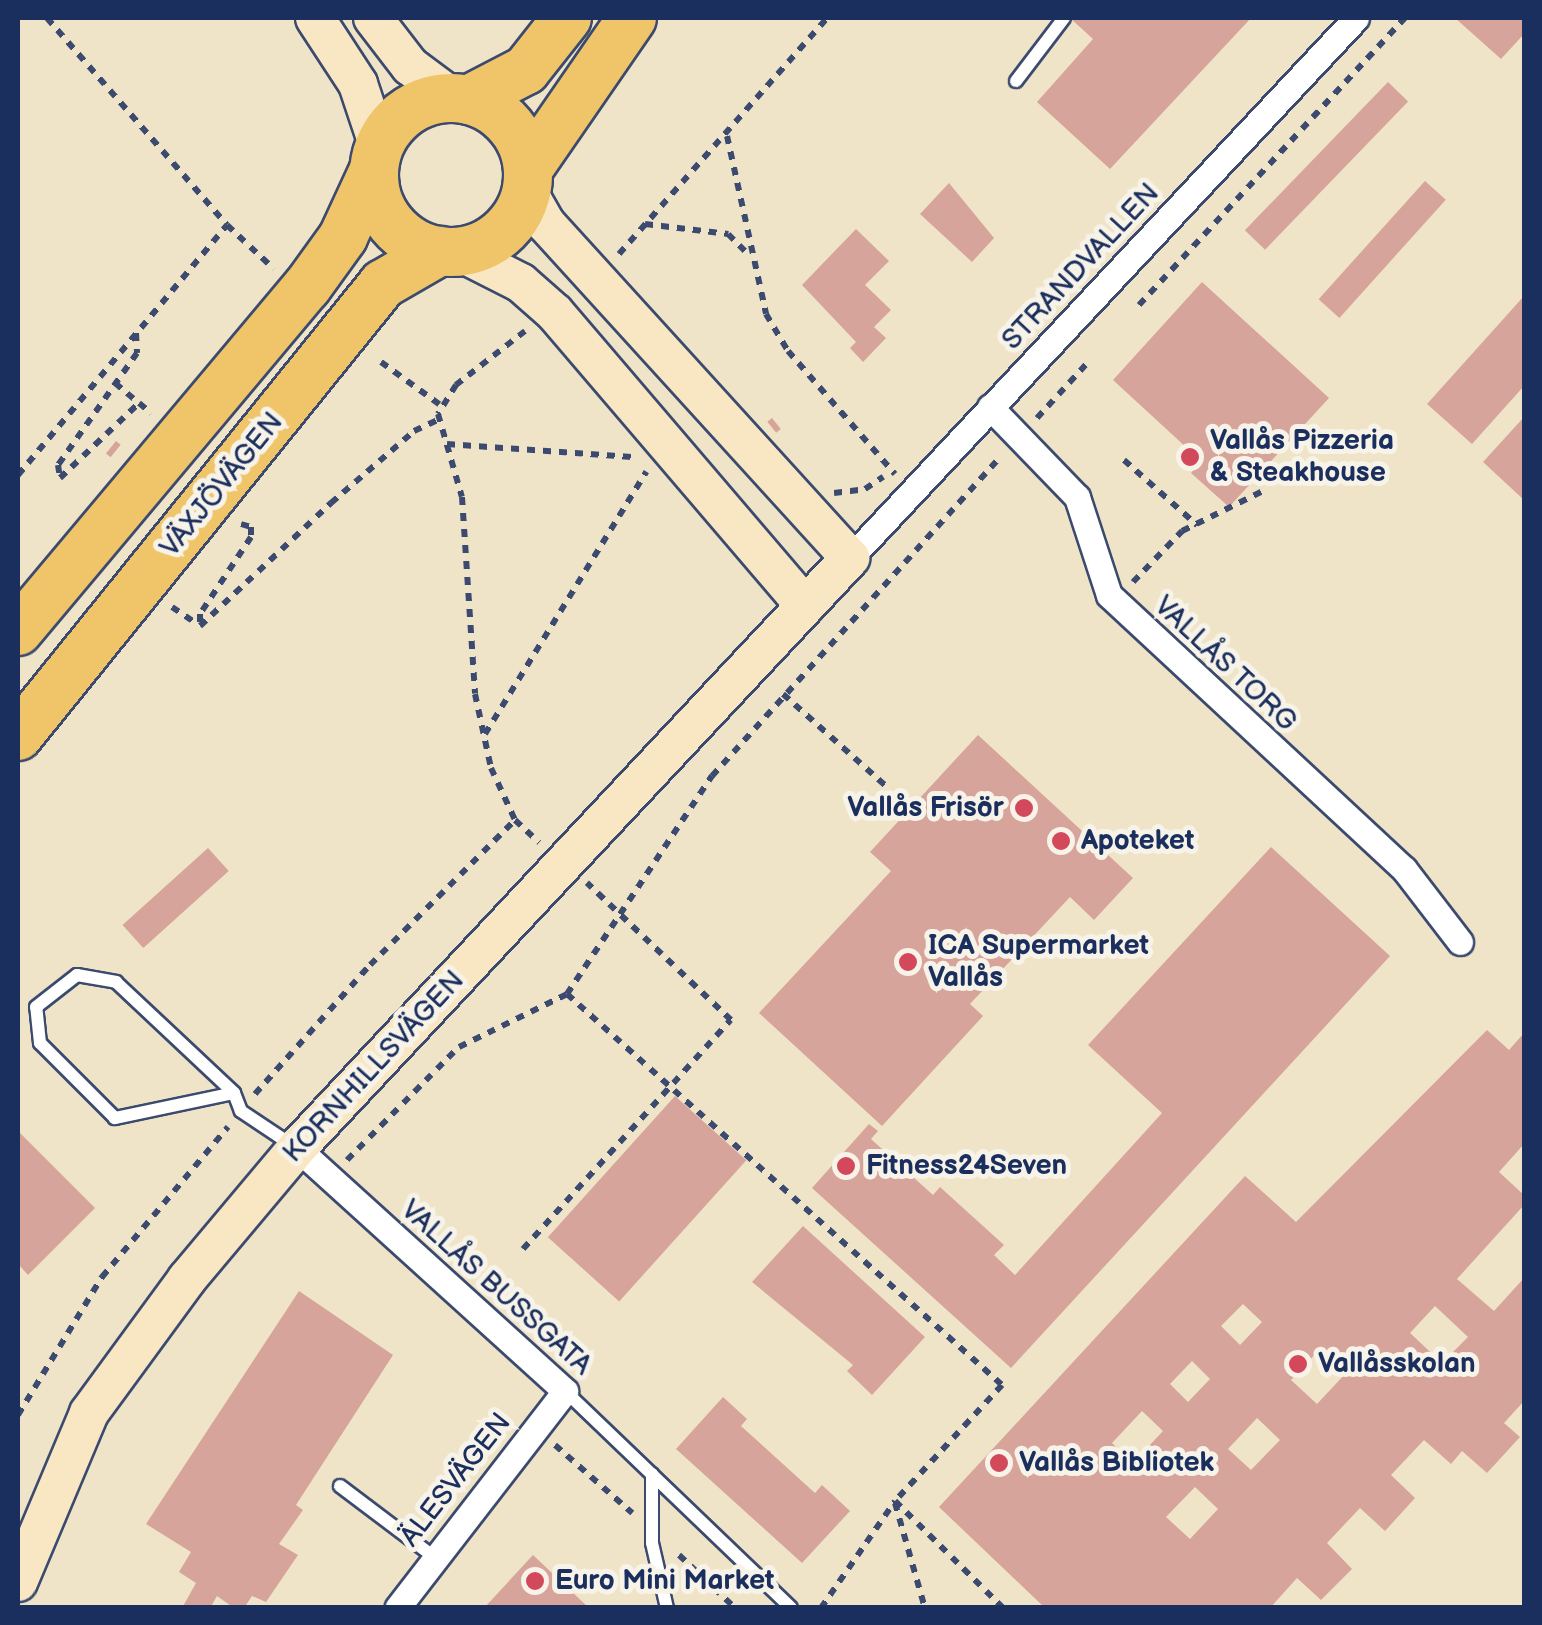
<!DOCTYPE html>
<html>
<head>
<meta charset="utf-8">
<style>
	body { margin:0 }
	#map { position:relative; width:1542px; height:1625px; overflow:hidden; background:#efe4c7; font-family:"Balsamiq Sans",sans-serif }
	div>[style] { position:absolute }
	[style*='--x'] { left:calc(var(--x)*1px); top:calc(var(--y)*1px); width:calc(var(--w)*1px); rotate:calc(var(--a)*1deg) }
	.building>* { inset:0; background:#d7a49c; transform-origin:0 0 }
	.path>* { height:6px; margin-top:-3px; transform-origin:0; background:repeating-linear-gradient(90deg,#3b4a6e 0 8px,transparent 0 16px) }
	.roads { filter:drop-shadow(2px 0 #3b4a6e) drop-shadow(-2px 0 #3b4a6e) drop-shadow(0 2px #3b4a6e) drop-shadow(0 -2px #3b4a6e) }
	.lane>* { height:12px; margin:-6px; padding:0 6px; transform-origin:6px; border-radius:6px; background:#fff }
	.street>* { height:25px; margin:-12.5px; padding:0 12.5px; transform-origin:12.5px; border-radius:12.5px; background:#fff }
	.secondary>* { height:38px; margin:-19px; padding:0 19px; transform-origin:19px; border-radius:19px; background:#f9e7c3 }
	.highway>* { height:48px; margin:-24px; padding:0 24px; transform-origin:24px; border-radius:24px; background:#f0c469 }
	.highway>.ring { margin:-24px; padding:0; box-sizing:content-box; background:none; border:48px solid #f0c469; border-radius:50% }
	.dots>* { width:28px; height:28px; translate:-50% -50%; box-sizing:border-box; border:5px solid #f7f3e8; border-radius:50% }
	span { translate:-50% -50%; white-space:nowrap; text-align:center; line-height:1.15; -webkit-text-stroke:10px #f7f3e8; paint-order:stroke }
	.street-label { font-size:28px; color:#1b2f5e }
	.poi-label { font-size:28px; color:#1b2f5e; font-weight:700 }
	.left { translate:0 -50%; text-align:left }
	.right { translate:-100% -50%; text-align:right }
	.frame { position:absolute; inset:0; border:20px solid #1b2f5e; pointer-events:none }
</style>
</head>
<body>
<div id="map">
	<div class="building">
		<i style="clip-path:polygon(1070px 18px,1251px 18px,1110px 169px,1037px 102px,1093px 39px)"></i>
		<i style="clip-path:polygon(1455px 18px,1524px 18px,1524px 34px,1501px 59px)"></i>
		<i style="left:1388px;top:82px;width:28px;height:206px;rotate:44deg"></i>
		<i style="left:1425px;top:181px;width:28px;height:159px;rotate:42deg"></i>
		<i style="clip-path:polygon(949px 183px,994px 238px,972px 262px,920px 214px)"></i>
		<i style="clip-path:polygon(856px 229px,889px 261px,865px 285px,891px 310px,874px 327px,886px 338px,863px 362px,850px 348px,856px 342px,802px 285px)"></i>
		<i style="clip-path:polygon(1202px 282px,1329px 398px,1229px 507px,1191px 473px,1201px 461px,1113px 380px)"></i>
		<i style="clip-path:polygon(1524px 296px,1524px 386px,1472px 444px,1427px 404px)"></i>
		<i style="clip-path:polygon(1524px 417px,1524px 500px,1483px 462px)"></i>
		<i style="left:772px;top:418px;width:14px;height:6px;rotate:51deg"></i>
		<i style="left:116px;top:441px;width:6px;height:16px;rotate:39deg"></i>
		<i style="clip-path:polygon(978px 735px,1133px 878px,1094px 920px,1070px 897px,970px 1004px,983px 1016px,882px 1126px,759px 1013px,891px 871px,870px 852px)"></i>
		<i style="clip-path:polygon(1271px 847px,1390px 956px,1011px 1368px,812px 1188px,869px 1124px,878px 1131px,871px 1139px,933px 1195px,940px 1187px,1004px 1245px,994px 1255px,1015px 1275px,1162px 1113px,1088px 1045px)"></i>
		<i style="left:208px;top:848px;width:31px;height:115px;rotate:48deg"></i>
		<i style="clip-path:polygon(evenodd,1487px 1030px,1509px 1050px,1524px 1033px,1524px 1144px,1499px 1172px,1524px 1195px,1524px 1205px,1457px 1279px,1494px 1311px,1524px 1278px,1524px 1401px,1504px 1423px,1520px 1437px,1487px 1473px,1462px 1451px,1451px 1464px,1424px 1440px,1391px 1475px,1415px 1498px,1385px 1531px,1360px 1508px,1327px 1543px,1352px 1569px,1321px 1600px,1297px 1578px,1270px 1608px,1045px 1608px,939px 1507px,1245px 1176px,1296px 1222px,1487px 1030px,1243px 1304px,1262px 1322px,1240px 1345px,1221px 1326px,1243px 1304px,1487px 1030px,1435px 1306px,1468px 1337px,1442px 1363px,1410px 1333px,1435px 1306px,1487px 1030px,1321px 1348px,1346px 1373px,1317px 1404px,1291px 1380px,1321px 1348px,1487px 1030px,1192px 1361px,1210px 1379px,1188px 1402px,1170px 1384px,1192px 1361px,1487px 1030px,1142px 1411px,1163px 1431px,1133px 1463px,1112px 1443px,1142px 1411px,1487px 1030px,1257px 1418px,1280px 1440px,1251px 1470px,1228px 1449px,1257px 1418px,1487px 1030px,1195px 1487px,1218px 1509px,1190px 1539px,1166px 1517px,1195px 1487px)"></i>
		<i style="left:675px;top:1096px;width:96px;height:190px;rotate:42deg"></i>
		<i style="clip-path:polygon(18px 1131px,95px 1208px,28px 1275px,18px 1264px)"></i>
		<i style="clip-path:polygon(803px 1226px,925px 1337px,872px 1395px,847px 1371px,853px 1365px,752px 1282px)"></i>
		<i style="clip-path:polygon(299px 1291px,393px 1355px,296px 1505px,303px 1510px,279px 1544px,298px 1555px,266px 1602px,252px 1596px,244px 1608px,234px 1608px,217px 1596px,210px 1608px,182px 1608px,196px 1583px,179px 1572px,191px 1552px,146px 1524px)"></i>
		<i style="clip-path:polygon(723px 1397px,747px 1419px,741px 1426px,815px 1493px,822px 1485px,850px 1511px,802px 1563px,676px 1449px)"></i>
		<i style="clip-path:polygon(533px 1555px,589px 1608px,484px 1608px)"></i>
	</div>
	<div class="path">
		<i style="--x:47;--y:18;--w:274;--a:49"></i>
		<i style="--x:227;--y:225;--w:64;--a:43.1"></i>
		<i style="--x:727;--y:136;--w:182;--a:77.6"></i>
		<i style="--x:766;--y:314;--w:43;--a:59.3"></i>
		<i style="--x:788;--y:351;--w:163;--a:49"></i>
		<i style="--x:645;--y:224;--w:84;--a:6.9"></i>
		<i style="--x:728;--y:234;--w:28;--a:45"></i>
		<i style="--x:619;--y:254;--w:315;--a:-48.6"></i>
		<i style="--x:1139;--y:305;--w:391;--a:-47.2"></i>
		<i style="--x:525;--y:331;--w:88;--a:142"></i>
		<i style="--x:456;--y:385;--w:34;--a:122"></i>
		<i style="--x:438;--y:414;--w:86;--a:73.9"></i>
		<i style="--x:462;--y:497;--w:197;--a:86.2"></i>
		<i style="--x:475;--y:694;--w:76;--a:77.8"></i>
		<i style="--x:491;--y:768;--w:57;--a:65.2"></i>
		<i style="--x:515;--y:820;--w:33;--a:43"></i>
		<i style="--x:136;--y:333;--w:20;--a:87"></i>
		<i style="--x:137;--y:353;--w:137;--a:125.2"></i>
		<i style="--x:58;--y:465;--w:13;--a:81"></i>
		<i style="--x:60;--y:478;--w:109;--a:-43.5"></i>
		<i style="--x:139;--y:403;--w:16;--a:40"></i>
		<i style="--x:381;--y:362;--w:72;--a:35.9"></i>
		<i style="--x:115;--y:383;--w:31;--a:40"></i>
		<i style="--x:1037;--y:418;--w:79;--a:-47.6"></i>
		<i style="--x:447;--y:444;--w:185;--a:4"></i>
		<i style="--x:1124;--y:460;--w:98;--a:41.7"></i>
		<i style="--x:18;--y:475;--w:326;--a:-50.1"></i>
		<i style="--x:834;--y:493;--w:31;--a:-7"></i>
		<i style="--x:865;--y:489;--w:22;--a:-34"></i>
		<i style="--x:241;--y:524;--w:10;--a:17"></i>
		<i style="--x:251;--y:527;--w:10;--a:90"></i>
		<i style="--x:251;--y:537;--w:92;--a:123.5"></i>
		<i style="--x:200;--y:614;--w:12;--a:90"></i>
		<i style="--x:200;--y:626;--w:180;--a:-43.2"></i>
		<i style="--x:331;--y:503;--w:110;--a:-40.9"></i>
		<i style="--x:414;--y:431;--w:26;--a:-25"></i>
		<i style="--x:1133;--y:582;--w:71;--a:-46.1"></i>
		<i style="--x:1182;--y:531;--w:93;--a:-26.3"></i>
		<i style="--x:172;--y:607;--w:29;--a:34"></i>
		<i style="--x:783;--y:694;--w:141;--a:41.8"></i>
		<i style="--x:485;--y:734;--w:308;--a:-58.4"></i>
		<i style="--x:567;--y:994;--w:585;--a:41.95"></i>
		<i style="--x:1002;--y:1385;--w:158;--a:132.7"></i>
		<i style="--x:895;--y:1501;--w:152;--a:44.7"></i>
		<i style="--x:255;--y:1094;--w:173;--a:-48.3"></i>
		<i style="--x:370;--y:965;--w:205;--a:-45"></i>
		<i style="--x:347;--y:1160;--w:159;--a:-45.3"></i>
		<i style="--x:459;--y:1047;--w:120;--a:-26.1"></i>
		<i style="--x:567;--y:994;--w:262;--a:-56.4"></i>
		<i style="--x:712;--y:776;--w:431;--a:-47.9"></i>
		<i style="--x:523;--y:1249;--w:309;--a:-47.8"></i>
		<i style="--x:731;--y:1020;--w:199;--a:-136.4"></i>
		<i style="--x:18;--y:1415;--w:162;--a:-58.7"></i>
		<i style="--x:102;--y:1277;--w:196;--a:-50"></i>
		<i style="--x:555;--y:1445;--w:103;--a:41.4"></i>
		<i style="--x:895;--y:1503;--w:109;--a:74.1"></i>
		<i style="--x:679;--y:1555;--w:77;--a:43.4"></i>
		<i style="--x:821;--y:1608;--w:130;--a:-55.3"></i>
	</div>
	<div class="roads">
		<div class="lane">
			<i style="--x:1016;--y:81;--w:79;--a:-52.7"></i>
			<i style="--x:234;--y:1093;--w:122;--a:168.1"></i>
			<i style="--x:115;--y:1118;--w:106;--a:-135"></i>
			<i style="--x:40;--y:1043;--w:36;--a:-96"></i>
			<i style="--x:36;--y:1007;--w:52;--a:-38"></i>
			<i style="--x:77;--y:975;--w:40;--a:10"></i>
			<i style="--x:116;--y:982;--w:162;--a:43.2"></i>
			<i style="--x:234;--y:1093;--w:19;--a:69"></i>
			<i style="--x:241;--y:1111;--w:65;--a:33.7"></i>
			<i style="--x:565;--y:1391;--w:313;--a:43.8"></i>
			<i style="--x:652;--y:1474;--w:69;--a:90"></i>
			<i style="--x:652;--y:1543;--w:67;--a:77"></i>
			<i style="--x:340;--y:1486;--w:116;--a:37"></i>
		</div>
		<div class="street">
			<i style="--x:990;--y:407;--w:125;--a:46"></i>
			<i style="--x:1077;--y:497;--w:103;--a:71.9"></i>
			<i style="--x:1109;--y:595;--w:403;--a:42.9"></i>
			<i style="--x:1404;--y:869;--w:92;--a:52.5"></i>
			<i style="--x:850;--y:558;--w:740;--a:-46.86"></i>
			<i style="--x:297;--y:1148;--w:362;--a:42.2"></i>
			<i style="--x:565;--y:1391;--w:274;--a:127.7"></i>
		</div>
		<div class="secondary">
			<i style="--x:315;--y:18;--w:79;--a:56.9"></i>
			<i style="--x:358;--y:84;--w:66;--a:71.6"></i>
			<i style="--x:373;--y:18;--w:61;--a:52.4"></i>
			<i style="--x:410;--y:66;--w:54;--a:36.7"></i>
			<i style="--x:460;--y:252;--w:68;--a:26.9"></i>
			<i style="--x:521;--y:283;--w:45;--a:41.4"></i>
			<i style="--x:555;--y:313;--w:385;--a:49.5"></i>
			<i style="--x:18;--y:1582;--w:183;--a:-67.2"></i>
			<i style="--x:89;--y:1413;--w:166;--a:-53.8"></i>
			<i style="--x:187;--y:1279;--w:171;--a:-50"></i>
			<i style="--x:297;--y:1148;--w:809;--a:-46.85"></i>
			<i style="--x:850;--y:558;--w:452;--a:-132.3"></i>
			<i style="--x:546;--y:224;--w:40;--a:-119.7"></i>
		</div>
		<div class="highway">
			<i class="ring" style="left:374px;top:98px;width:106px;height:106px"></i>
			<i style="--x:468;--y:100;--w:65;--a:-27.3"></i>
			<i style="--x:526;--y:70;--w:66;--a:-51.7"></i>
			<i style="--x:528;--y:169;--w:183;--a:-55.4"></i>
			<i style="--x:18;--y:631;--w:449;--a:-50"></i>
			<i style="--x:307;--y:287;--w:62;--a:-54.2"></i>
			<i style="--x:343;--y:237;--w:74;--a:-65.2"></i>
			<i style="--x:18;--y:736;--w:581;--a:-51.08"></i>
			<i style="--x:383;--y:284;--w:66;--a:-30.1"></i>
		</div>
	</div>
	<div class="dots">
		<i style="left:1190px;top:457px;background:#d1495b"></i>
		<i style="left:1024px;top:808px;background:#d1495b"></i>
		<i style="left:1061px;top:841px;background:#d1495b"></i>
		<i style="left:908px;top:962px;background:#d1495b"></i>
		<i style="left:846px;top:1166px;background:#d1495b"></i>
		<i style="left:1298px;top:1364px;background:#d1495b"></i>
		<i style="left:999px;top:1463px;background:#d1495b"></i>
		<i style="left:535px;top:1581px;background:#d1495b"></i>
	</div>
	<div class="street-label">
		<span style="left:1081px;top:267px;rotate:-47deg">STRANDVALLEN</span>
		<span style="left:222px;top:485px;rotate:-51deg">VÄXJÖVÄGEN</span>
		<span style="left:1225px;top:664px;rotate:43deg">VALLÅS TORG</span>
		<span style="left:374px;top:1067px;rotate:-47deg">KORNHILLSVÄGEN</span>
		<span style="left:496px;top:1288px;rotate:42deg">VALLÅS BUSSGATA</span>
		<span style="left:456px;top:1480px;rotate:-52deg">ÄLESVÄGEN</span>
	</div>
	<div class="poi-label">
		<span class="left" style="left:1210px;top:457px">Vallås Pizzeria<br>&amp; Steakhouse</span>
		<span class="right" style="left:1004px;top:808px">Vallås Frisör</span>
		<span class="left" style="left:1081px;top:841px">Apoteket</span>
		<span class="left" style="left:928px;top:962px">ICA Supermarket<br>Vallås</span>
		<span class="left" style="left:866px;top:1166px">Fitness24Seven</span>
		<span class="left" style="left:1318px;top:1364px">Vallåsskolan</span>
		<span class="left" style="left:1019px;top:1463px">Vallås Bibliotek</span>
		<span class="left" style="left:555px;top:1581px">Euro Mini Market</span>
	</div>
	<div class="frame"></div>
</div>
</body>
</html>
